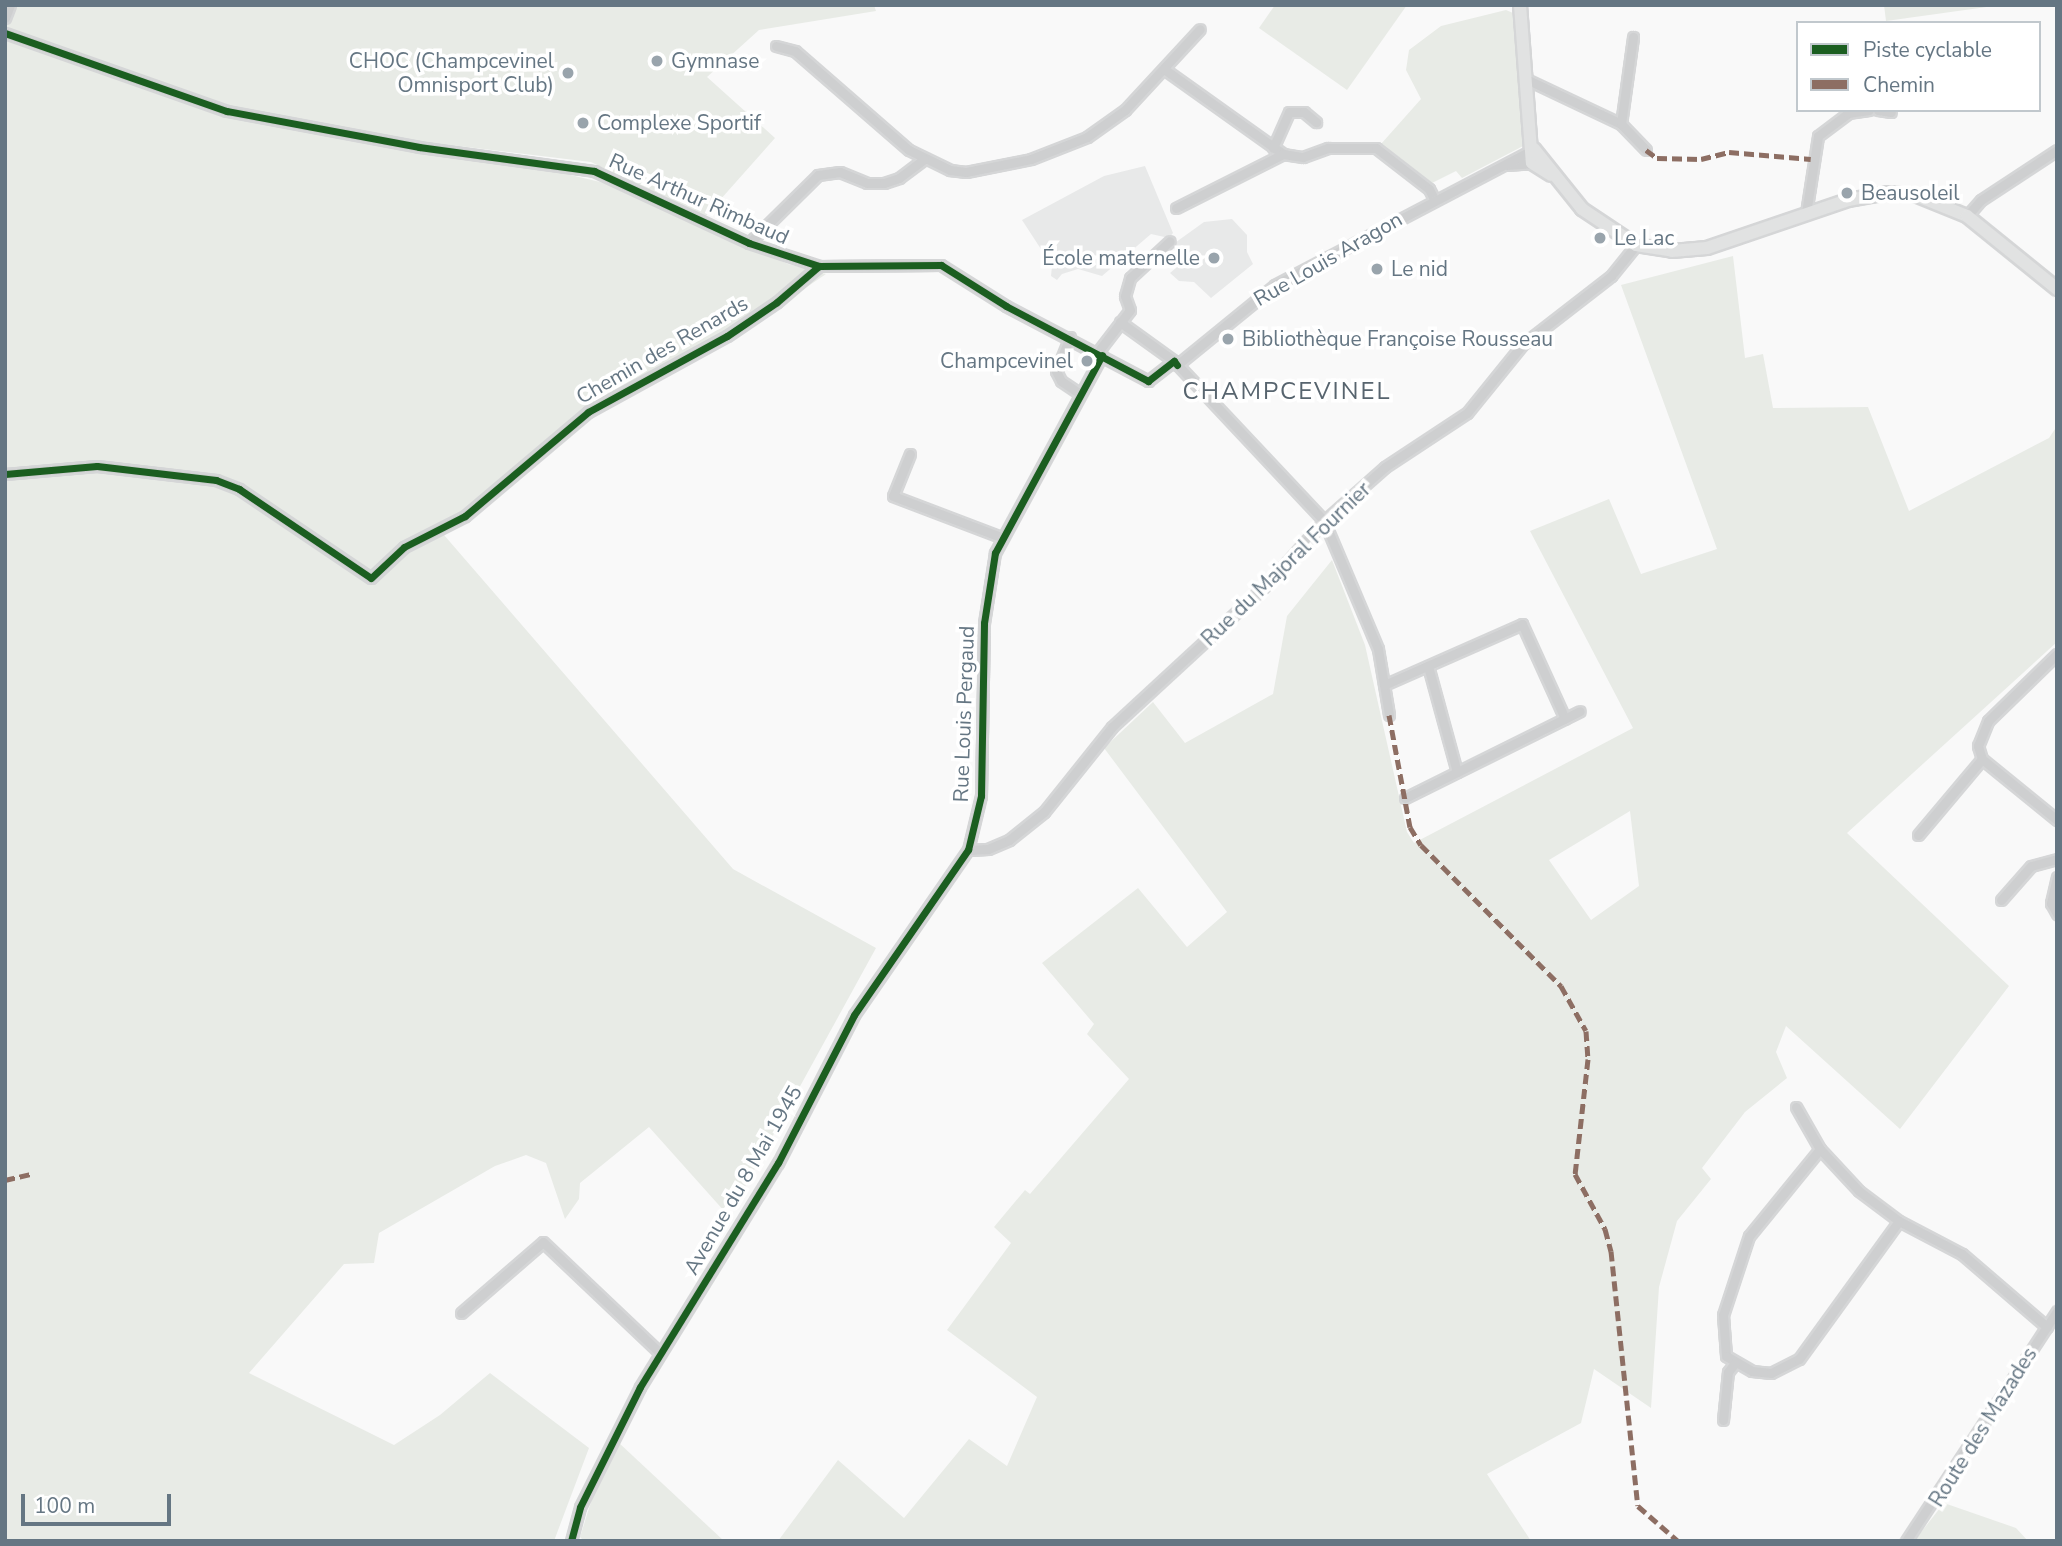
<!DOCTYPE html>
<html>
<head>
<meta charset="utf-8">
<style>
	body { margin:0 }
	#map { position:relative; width:2062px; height:1546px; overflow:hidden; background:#f9f9f9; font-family:"Nunito Sans",sans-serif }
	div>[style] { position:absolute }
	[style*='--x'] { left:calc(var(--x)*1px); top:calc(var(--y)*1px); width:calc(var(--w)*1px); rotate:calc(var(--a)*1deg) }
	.built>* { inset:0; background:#e8e9e9 }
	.green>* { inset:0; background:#e8ebe6 }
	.roads { filter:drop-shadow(2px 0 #d5d6d7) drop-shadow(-2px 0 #d5d6d7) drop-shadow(0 2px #d5d6d7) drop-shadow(0 -2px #d5d6d7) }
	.street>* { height:9px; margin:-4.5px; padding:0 4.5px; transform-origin:4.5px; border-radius:4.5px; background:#cecfd0 }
	.secondary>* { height:12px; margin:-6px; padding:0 6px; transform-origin:6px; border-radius:6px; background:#e1e2e2 }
	.quiet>* { height:5px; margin-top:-2.5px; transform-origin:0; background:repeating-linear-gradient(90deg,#8d6e63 0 10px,transparent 0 15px) }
	.cycleway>* { height:7px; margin:-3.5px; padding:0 3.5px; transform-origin:3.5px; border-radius:3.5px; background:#1b5e20 }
	.dots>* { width:19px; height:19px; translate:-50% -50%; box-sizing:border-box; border:4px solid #fff; border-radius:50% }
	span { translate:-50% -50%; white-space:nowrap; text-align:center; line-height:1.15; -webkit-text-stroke:7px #fff; paint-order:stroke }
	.poi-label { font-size:21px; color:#657683 }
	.right { translate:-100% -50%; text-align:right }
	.left { translate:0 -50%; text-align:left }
	.street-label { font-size:21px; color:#657683 }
	.quarter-label { font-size:24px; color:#57646e; letter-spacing:2px }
	.frame { position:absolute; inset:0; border:7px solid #657683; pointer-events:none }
	.legend { position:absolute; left:1796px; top:21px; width:245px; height:91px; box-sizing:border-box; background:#fff; border:2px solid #c1c8cd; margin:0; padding:9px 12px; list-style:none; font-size:21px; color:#657683 }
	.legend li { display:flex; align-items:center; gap:14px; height:35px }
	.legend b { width:35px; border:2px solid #c1c8cd }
	.scale { position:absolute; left:21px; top:1494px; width:150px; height:32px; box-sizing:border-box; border:4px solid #657683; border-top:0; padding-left:9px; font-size:21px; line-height:24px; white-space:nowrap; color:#657683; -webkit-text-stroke:5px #fff; paint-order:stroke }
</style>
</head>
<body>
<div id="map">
	<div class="built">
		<i style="clip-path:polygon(1145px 166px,1173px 233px,1169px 238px,1151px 234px,1102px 276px,1078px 269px,1062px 274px,1057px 280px,1051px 276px,1052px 266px,1022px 220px,1104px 176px)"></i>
		<i style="clip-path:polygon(1232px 219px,1247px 235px,1247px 252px,1253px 264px,1211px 298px,1194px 282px,1179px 281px,1170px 273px,1182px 263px,1172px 245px,1204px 222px)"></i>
	</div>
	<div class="green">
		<i style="clip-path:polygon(5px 5px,874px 5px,876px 11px,759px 30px,707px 77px,775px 138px,704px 218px,591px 162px,434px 143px,613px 185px,788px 264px,826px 274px,713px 351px,600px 411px,444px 535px,733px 869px,876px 948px,742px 1192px,725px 1212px,649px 1127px,580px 1183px,579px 1199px,565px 1219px,546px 1163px,526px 1155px,495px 1166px,379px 1233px,374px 1263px,344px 1264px,249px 1373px,394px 1445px,440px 1415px,490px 1373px,589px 1448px,554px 1541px,5px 1541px)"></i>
		<i style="clip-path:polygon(1275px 5px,1407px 5px,1347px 90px,1259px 28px)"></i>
		<i style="clip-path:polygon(1884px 5px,2001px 5px,1886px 21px)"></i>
		<i style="clip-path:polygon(1506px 10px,1513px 13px,1527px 144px,1462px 178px,1456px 171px,1432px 183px,1381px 144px,1421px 99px,1406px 70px,1409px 50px,1441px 26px)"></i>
		<i style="clip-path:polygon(evenodd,1733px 256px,1745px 358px,1763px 354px,1773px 408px,1868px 407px,1909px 511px,2049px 438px,2057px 426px,2057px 642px,1847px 833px,2009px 986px,1900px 1129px,1786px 1026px,1776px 1052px,1787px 1078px,1745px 1112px,1702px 1168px,1711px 1179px,1677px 1221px,1659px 1287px,1651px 1408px,1594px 1369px,1581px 1423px,1487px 1474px,1531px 1541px,778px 1541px,838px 1460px,904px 1518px,969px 1439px,1007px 1466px,1037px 1397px,947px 1330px,1011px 1243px,994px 1227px,1025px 1190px,1030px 1194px,1129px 1079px,1087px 1034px,1094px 1024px,1042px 963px,1138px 888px,1187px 947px,1227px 912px,1104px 748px,1153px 702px,1185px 743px,1273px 694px,1287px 616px,1332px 560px,1365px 645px,1407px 832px,1414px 843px,1633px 728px,1530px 531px,1609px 499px,1641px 574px,1717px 549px,1621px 285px,1733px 256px,1630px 811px,1639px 886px,1591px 920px,1549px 860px,1630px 811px)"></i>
		<i style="clip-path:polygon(618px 1442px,724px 1541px,584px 1541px,580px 1537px,596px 1486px)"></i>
		<i style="clip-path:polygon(1944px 1503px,2016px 1528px,2028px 1541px,1914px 1541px)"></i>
	</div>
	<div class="roads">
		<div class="street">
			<i style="--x:5;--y:18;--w:14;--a:-69"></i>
			<i style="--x:5;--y:33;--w:235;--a:19.4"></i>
			<i style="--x:227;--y:111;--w:195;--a:10.6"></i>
			<i style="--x:419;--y:147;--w:177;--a:7.8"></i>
			<i style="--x:594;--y:171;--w:171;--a:24.9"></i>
			<i style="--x:749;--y:243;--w:74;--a:18.2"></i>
			<i style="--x:819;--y:266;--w:122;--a:-0.5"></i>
			<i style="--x:941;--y:265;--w:77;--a:32.2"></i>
			<i style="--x:1006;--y:306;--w:161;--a:27.8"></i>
			<i style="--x:1148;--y:381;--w:33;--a:-38"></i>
			<i style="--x:776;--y:46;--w:20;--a:15"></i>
			<i style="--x:795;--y:51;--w:151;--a:41"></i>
			<i style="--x:909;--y:150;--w:46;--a:26"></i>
			<i style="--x:950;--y:170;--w:16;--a:7"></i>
			<i style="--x:966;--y:172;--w:66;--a:-11.3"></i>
			<i style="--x:1031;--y:159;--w:60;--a:-21.4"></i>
			<i style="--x:1087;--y:137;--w:47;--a:-35.4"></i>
			<i style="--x:1125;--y:110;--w:110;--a:-47.2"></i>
			<i style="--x:1164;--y:69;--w:146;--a:35.5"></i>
			<i style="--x:1283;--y:154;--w:20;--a:9"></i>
			<i style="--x:1303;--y:157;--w:27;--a:-20"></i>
			<i style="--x:1328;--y:148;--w:48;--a:0"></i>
			<i style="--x:1376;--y:148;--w:67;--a:37.7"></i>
			<i style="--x:1429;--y:189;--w:11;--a:63"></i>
			<i style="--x:1526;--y:79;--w:105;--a:25.3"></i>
			<i style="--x:1621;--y:124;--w:36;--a:46"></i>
			<i style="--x:1878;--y:110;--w:13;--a:9"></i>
			<i style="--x:1621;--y:124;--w:88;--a:-82.1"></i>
			<i style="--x:1273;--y:148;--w:39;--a:-66"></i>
			<i style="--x:1289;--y:112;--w:15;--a:0"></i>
			<i style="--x:1304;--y:112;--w:16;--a:40"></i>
			<i style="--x:1506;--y:165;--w:26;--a:-4"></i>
			<i style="--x:1176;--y:208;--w:120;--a:-26.8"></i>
			<i style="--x:1806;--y:213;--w:78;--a:-81.1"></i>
			<i style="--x:1818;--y:136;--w:38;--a:-37"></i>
			<i style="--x:1848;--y:113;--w:21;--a:-8"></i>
			<i style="--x:1967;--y:216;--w:21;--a:-49"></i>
			<i style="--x:1981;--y:200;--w:91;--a:-33.3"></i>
			<i style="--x:749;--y:243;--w:97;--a:-44.6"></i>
			<i style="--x:818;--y:175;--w:22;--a:-8"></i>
			<i style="--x:840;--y:172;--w:29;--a:22"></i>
			<i style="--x:867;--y:183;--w:17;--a:0"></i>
			<i style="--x:884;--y:183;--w:16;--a:-18"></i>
			<i style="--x:899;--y:178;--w:31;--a:-37"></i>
			<i style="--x:1120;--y:322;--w:67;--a:35.8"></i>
			<i style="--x:1174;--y:361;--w:219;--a:46.8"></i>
			<i style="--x:1324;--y:521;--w:139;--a:67.1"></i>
			<i style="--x:1378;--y:649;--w:67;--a:80.5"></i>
			<i style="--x:1070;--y:337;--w:37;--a:112"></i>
			<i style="--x:1056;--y:371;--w:11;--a:63"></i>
			<i style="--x:1061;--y:381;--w:22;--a:34"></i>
			<i style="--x:1097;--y:353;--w:54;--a:-52.5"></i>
			<i style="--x:1130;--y:310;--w:15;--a:-110"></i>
			<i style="--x:1125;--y:296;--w:19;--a:-74"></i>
			<i style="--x:1130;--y:278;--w:54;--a:-42.8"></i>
			<i style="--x:1177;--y:365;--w:127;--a:-39.2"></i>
			<i style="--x:1275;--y:285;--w:293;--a:-27.7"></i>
			<i style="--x:910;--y:454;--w:45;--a:112"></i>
			<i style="--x:893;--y:496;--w:116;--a:20.8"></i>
			<i style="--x:5;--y:474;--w:92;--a:-5"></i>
			<i style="--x:97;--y:466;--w:120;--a:6.7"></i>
			<i style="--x:216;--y:480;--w:25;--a:21"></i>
			<i style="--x:239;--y:489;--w:159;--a:34"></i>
			<i style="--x:371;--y:578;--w:45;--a:-43.2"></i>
			<i style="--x:404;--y:547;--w:68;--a:-26.9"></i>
			<i style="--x:465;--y:516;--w:161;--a:-40.2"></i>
			<i style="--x:588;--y:412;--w:158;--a:-28.7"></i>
			<i style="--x:727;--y:336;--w:60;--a:-34.2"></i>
			<i style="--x:777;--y:302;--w:55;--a:-40.6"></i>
			<i style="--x:1428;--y:666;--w:110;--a:74.7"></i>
			<i style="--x:1384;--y:685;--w:151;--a:-23.8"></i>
			<i style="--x:1522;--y:624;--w:104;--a:65.6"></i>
			<i style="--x:1982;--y:759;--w:14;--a:-107"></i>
			<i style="--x:1978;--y:746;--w:27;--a:-68"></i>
			<i style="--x:1988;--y:721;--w:96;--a:-44.2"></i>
			<i style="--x:1982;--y:759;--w:97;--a:39.1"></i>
			<i style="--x:1405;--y:798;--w:195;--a:-26.4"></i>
			<i style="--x:1918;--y:835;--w:99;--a:-49.9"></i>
			<i style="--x:968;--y:850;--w:20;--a:-3"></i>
			<i style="--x:988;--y:849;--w:23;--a:-23"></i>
			<i style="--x:1009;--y:840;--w:45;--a:-38.7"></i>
			<i style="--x:1044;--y:812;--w:109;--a:-51.3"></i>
			<i style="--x:1112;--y:727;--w:211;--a:-42.7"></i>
			<i style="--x:1267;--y:584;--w:85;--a:-47.9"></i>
			<i style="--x:1324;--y:521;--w:81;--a:-41.5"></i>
			<i style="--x:1385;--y:467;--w:98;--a:-33.4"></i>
			<i style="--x:1467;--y:413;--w:87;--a:-51"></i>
			<i style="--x:1522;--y:345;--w:113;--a:-37.8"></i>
			<i style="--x:1611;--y:276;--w:40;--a:-51"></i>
			<i style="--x:2057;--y:877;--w:27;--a:103"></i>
			<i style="--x:2051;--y:903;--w:13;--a:61"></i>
			<i style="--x:2001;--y:900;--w:45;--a:-48.6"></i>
			<i style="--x:2031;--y:866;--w:27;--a:-15"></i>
			<i style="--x:1796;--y:1107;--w:48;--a:60.3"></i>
			<i style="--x:1820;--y:1149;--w:57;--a:47.1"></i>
			<i style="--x:1859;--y:1191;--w:50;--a:36.9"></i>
			<i style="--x:1899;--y:1221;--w:71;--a:27.6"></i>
			<i style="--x:1962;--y:1254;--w:112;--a:40.7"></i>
			<i style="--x:1820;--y:1149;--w:112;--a:129.2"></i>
			<i style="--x:1749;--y:1236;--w:83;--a:108.2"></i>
			<i style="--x:1723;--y:1315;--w:41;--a:85.8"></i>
			<i style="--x:1726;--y:1356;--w:30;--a:30"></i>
			<i style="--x:1752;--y:1371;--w:19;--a:6"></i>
			<i style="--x:1771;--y:1373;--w:31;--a:-27"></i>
			<i style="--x:1799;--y:1359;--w:170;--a:-54.1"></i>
			<i style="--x:461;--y:1313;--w:108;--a:-40.9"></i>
			<i style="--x:543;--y:1242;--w:161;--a:43.5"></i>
			<i style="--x:1723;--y:1420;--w:48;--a:-84.1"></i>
			<i style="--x:1728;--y:1372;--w:11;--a:-52"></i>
			<i style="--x:571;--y:1541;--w:35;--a:-75"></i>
			<i style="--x:580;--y:1507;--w:134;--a:-63.4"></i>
			<i style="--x:640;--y:1387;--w:263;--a:-58.4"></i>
			<i style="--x:778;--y:1163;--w:166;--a:-62.8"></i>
			<i style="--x:854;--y:1015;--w:201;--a:-55.4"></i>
			<i style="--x:968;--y:850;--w:56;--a:-76.5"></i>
			<i style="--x:981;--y:796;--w:173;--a:-89"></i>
			<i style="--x:984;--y:623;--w:71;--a:-81.1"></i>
			<i style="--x:995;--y:553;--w:225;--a:-61.6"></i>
			<i style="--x:1906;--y:1541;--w:275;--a:-56.7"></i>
		</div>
		<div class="secondary">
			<i style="--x:1520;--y:5;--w:158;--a:85.7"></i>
			<i style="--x:1532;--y:163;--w:22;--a:32"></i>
			<i style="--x:1534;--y:149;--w:77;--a:51.3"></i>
			<i style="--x:1582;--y:209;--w:65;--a:33.7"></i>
			<i style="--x:1636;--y:245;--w:36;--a:9"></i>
			<i style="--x:1672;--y:251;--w:35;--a:-5"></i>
			<i style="--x:1707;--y:248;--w:149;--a:-18.8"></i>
			<i style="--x:1848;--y:200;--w:40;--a:-10"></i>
			<i style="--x:1887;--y:193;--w:28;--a:4"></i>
			<i style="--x:1915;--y:195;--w:56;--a:22"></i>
			<i style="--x:1967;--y:216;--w:116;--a:39"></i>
		</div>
	</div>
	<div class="quiet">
		<i style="--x:1646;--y:150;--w:14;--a:36"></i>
		<i style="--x:1657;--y:158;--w:44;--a:1.3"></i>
		<i style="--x:1701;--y:159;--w:29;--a:-14"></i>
		<i style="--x:1729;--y:152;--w:82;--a:4.9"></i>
		<i style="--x:1389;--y:715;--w:114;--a:79.4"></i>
		<i style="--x:1410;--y:827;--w:21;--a:59"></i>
		<i style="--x:1421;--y:845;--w:199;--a:45.2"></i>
		<i style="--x:1561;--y:986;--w:51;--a:60.9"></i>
		<i style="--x:1586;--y:1031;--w:28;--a:86"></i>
		<i style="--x:1588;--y:1059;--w:116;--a:96.4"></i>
		<i style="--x:1575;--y:1174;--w:63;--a:61.4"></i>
		<i style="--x:1605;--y:1229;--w:23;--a:75"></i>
		<i style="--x:1611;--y:1251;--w:256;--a:84"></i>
		<i style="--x:1638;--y:1506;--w:53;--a:41.2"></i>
		<i style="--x:5;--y:1180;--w:27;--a:-13"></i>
	</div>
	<div class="cycleway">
		<i style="--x:5;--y:33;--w:235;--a:19.4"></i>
		<i style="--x:227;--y:111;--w:195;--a:10.6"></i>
		<i style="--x:419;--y:147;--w:177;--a:7.8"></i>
		<i style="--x:594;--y:171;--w:171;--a:24.9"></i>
		<i style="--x:749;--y:243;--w:74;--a:18.2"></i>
		<i style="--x:819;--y:266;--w:122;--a:-0.5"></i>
		<i style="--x:941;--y:265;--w:77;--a:32.2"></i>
		<i style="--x:1006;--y:306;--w:161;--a:27.8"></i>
		<i style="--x:1148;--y:381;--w:33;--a:-38"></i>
		<i style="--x:1174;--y:361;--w:5;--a:53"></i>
		<i style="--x:5;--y:474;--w:92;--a:-5"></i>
		<i style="--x:97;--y:466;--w:120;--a:6.7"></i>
		<i style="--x:216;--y:480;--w:25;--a:21"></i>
		<i style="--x:239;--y:489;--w:159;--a:34"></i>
		<i style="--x:371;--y:578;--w:45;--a:-43.2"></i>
		<i style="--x:404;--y:547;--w:68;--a:-26.9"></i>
		<i style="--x:465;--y:516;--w:161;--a:-40.2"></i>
		<i style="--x:588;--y:412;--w:158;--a:-28.7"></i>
		<i style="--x:727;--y:336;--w:60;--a:-34.2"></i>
		<i style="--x:777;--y:302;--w:55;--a:-40.6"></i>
		<i style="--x:571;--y:1541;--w:35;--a:-75"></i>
		<i style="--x:580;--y:1507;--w:134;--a:-63.4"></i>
		<i style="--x:640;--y:1387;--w:263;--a:-58.4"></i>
		<i style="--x:778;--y:1163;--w:166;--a:-62.8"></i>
		<i style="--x:854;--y:1015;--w:201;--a:-55.4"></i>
		<i style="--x:968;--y:850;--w:56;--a:-76.5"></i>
		<i style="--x:981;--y:796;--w:173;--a:-89"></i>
		<i style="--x:984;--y:623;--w:71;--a:-81.1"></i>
		<i style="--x:995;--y:553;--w:225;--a:-61.6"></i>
	</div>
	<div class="dots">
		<i style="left:657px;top:61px;background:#99a4ac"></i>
		<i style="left:568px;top:73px;background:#99a4ac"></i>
		<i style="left:583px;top:123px;background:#99a4ac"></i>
		<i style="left:1847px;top:193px;background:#99a4ac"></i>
		<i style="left:1600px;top:238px;background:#99a4ac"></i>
		<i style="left:1214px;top:258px;background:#99a4ac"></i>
		<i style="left:1377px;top:269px;background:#99a4ac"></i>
		<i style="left:1228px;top:339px;background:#99a4ac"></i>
		<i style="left:1087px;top:361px;background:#99a4ac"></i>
	</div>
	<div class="poi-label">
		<span class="right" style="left:554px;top:73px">CHOC (Champcevinel<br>Omnisport Club)</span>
		<span class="left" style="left:671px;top:61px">Gymnase</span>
		<span class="left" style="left:597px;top:123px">Complexe Sportif</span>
		<span class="left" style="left:1861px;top:193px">Beausoleil</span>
		<span class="left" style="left:1614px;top:238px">Le Lac</span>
		<span class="right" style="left:1200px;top:258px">École maternelle</span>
		<span class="left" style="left:1391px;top:269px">Le nid</span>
		<span class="left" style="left:1242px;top:339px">Bibliothèque Françoise Rousseau</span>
		<span class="right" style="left:1073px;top:361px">Champcevinel</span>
	</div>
	<div class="street-label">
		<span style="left:699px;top:199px;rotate:24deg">Rue Arthur Rimbaud</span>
		<span style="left:1328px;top:259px;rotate:-30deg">Rue Louis Aragon</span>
		<span style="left:662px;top:350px;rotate:-30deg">Chemin des Renards</span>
		<span style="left:1286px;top:564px;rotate:-44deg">Rue du Majoral Fournier</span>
		<span style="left:964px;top:714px;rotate:-88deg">Rue Louis Pergaud</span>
		<span style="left:743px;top:1180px;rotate:-60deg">Avenue du 8 Mai 1945</span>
		<span style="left:1983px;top:1427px;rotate:-58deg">Route des Mazades</span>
	</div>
	<div class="quarter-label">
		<span style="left:1287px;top:392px">CHAMPCEVINEL</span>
	</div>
	<div class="frame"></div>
	<ul class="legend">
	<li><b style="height:9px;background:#1b5e20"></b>Piste cyclable</li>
	<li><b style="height:9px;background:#8d6e63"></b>Chemin</li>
	</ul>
	<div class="scale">100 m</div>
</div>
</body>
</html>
